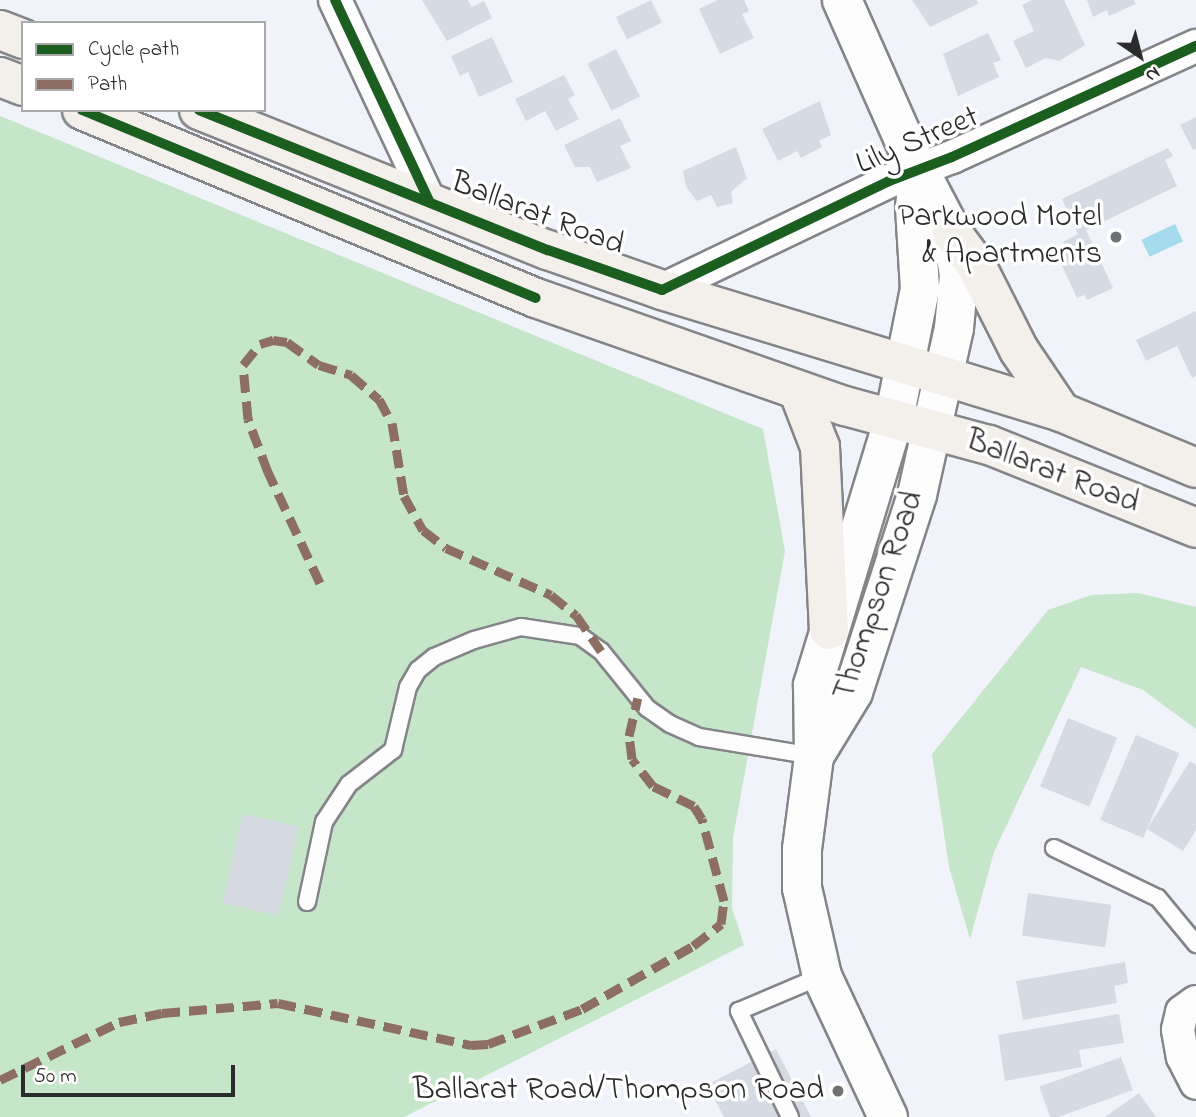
<!DOCTYPE html>
<html>
<head>
<meta charset="utf-8">
<style>
	body { margin:0 }
	#map { position:relative; width:1196px; height:1117px; overflow:hidden; background:#f0f3fa; font-family:"Indie Flower",sans-serif }
	div>[style] { position:absolute }
	[style*='--x'] { left:calc(var(--x)*1px); top:calc(var(--y)*1px); width:calc(var(--w)*1px); rotate:calc(var(--a)*1deg) }
	.green>* { inset:0; background:#c5e6c9 }
	.water>* { inset:0; background:#a6daed; transform-origin:0 0 }
	.building>* { inset:0; background:#d6dae3; transform-origin:0 0 }
	.roads { filter:drop-shadow(2px 0 #848588) drop-shadow(-2px 0 #848588) drop-shadow(0 2px #848588) drop-shadow(0 -2px #848588) }
	.lane>* { height:16px; margin:-8px; padding:0 8px; transform-origin:8px; border-radius:8px; background:#fdfdfe }
	.street>* { height:32px; margin:-16px; padding:0 16px; transform-origin:16px; border-radius:16px; background:#fdfdfe }
	.secondary>* { height:38px; margin:-19px; padding:0 19px; transform-origin:19px; border-radius:19px; background:#fdfdfe }
	.highway>* { height:38px; margin:-19px; padding:0 19px; transform-origin:19px; border-radius:19px; background:#f3efea }
	.quiet>* { height:9px; margin-top:-4.5px; transform-origin:0; background:repeating-linear-gradient(90deg,#8d6e63 0 18px,transparent 0 27px) }
	.cycleway>* { height:10px; margin:-5px; padding:0 5px; transform-origin:5px; border-radius:5px; background:#1b5e20 }
	.dots>* { width:19px; height:19px; translate:-50% -50%; box-sizing:border-box; border:4px solid #fff; border-radius:50% }
	span { translate:-50% -50%; white-space:nowrap; text-align:center; line-height:1.15; -webkit-text-stroke:7px #fff; paint-order:stroke }
	.street-label { font-size:32px; color:#2b2b2b }
	.poi-label { font-size:32px; color:#2b2b2b }
	.right { translate:-100% -50%; text-align:right }
	.legend { position:absolute; left:21px; top:21px; width:245px; height:91px; box-sizing:border-box; background:#fff; border:2px solid #aaa; margin:0; padding:9px 12px; list-style:none; font-size:21px; color:#2b2b2b }
	.legend li { display:flex; align-items:center; gap:14px; height:35px }
	.legend b { width:35px; border:2px solid #aaa }
	.north { position:absolute; left:1105px; top:21px; width:70px; height:70px; -webkit-text-stroke:5px #fff; paint-order:stroke; rotate:145deg; font-size:19px; font-weight:700; line-height:28px; text-align:center; color:#2b2b2b }
	.north::after { content:''; display:block; margin:auto; width:24px; height:32px; background:#2b2b2b; clip-path:polygon(50% 0,100% 100%,50% 72%,0 100%) }
	.scale { position:absolute; left:21px; top:1065px; width:214px; height:32px; box-sizing:border-box; border:4px solid #2b2b2b; border-top:0; padding-left:9px; font-size:21px; line-height:24px; white-space:nowrap; color:#2b2b2b; -webkit-text-stroke:5px #fff; paint-order:stroke }
</style>
</head>
<body>
<div id="map">
	<div class="green">
		<i style="clip-path:polygon(0 116px,763px 429px,785px 551px,733px 838px,732px 908px,744px 945px,404px 1117px,0 1117px)"></i>
		<i style="clip-path:polygon(1138px 593px,1196px 607px,1196px 729px,1143px 690px,1081px 667px,994px 852px,970px 939px,949px 867px,932px 754px,1048px 610px,1091px 595px)"></i>
	</div>
	<div class="water">
		<i style="left:1175px;top:224px;width:19px;height:37px;rotate:65deg"></i>
	</div>
	<div class="building">
		<i style="clip-path:polygon(422px 0,468px 0,472px 7px,484px 1px,492px 18px,447px 41px)"></i>
		<i style="left:651px;top:0;width:25px;height:39px;rotate:64deg"></i>
		<i style="clip-path:polygon(718px 0,744px 0,749px 11px,742px 14px,754px 38px,720px 54px,699px 9px)"></i>
		<i style="clip-path:polygon(912px 0,977px 0,978px 4px,930px 27px)"></i>
		<i style="clip-path:polygon(1032px 0,1064px 0,1085px 45px,1059px 61px,1046px 58px,1026px 68px,1013px 41px,1034px 31px,1022px 5px)"></i>
		<i style="clip-path:polygon(1087px 0,1134px 0,1136px 4px,1109px 16px,1107px 10px,1093px 17px)"></i>
		<i style="clip-path:polygon(988px 33px,1001px 60px,993px 63px,999px 77px,958px 96px,943px 54px)"></i>
		<i style="clip-path:polygon(492px 37px,513px 82px,479px 97px,468px 72px,460px 76px,451px 56px)"></i>
		<i style="left:616px;top:49px;width:53px;height:32px;rotate:63deg"></i>
		<i style="clip-path:polygon(564px 75px,575px 95px,568px 99px,579px 119px,556px 131px,545px 111px,526px 121px,515px 99px)"></i>
		<i style="clip-path:polygon(820px 101px,831px 135px,819px 141px,822px 147px,801px 158px,797px 151px,778px 161px,762px 129px)"></i>
		<i style="clip-path:polygon(1196px 117px,1196px 149px,1193px 150px,1180px 125px)"></i>
		<i style="clip-path:polygon(620px 118px,631px 141px,620px 146px,631px 168px,597px 182px,590px 167px,575px 167px,564px 145px)"></i>
		<i style="clip-path:polygon(736px 147px,747px 178px,731px 192px,733px 203px,717px 207px,711px 195px,697px 201px,686px 187px,683px 171px)"></i>
		<i style="clip-path:polygon(1168px 148px,1173px 156px,1165px 160px,1177px 186px,1086px 230px,1113px 288px,1087px 300px,1084px 295px,1077px 298px,1056px 253px,1066px 249px,1063px 242px,1078px 234px,1062px 199px)"></i>
		<i style="clip-path:polygon(1196px 311px,1196px 376px,1192px 378px,1177px 346px,1146px 361px,1136px 340px)"></i>
		<i style="left:1068px;top:718px;width:53px;height:74px;rotate:22deg"></i>
		<i style="left:1136px;top:735px;width:47px;height:92px;rotate:23deg"></i>
		<i style="clip-path:polygon(1190px 761px,1196px 765px,1196px 830px,1183px 851px,1147px 829px)"></i>
		<i style="left:243px;top:814px;width:57px;height:91px;rotate:13deg"></i>
		<i style="left:1028px;top:893px;width:84px;height:43px;rotate:8deg"></i>
		<i style="clip-path:polygon(1125px 962px,1128px 983px,1114px 986px,1117px 1003px,1023px 1020px,1016px 981px)"></i>
		<i style="clip-path:polygon(1119px 1014px,1124px 1043px,1079px 1050px,1082px 1067px,1005px 1081px,998px 1035px)"></i>
		<i style="clip-path:polygon(776px 1049px,811px 1117px,724px 1117px,707px 1085px)"></i>
		<i style="left:1121px;top:1057px;width:35px;height:87px;rotate:70deg"></i>
		<i style="clip-path:polygon(1139px 1093px,1156px 1117px,1105px 1117px)"></i>
	</div>
	<div class="roads">
		<div class="lane">
			<i style="--x:1054;--y:848;--w:115;--a:25.7"></i>
			<i style="--x:1158;--y:898;--w:60;--a:50.4"></i>
			<i style="--x:307;--y:902;--w:82;--a:-78"></i>
			<i style="--x:324;--y:822;--w:45;--a:-56.7"></i>
			<i style="--x:349;--y:784;--w:56;--a:-37.7"></i>
			<i style="--x:393;--y:750;--w:65;--a:-76.6"></i>
			<i style="--x:408;--y:687;--w:20;--a:-60"></i>
			<i style="--x:418;--y:670;--w:21;--a:-39"></i>
			<i style="--x:434;--y:657;--w:43;--a:-23"></i>
			<i style="--x:474;--y:640;--w:49;--a:-15.5"></i>
			<i style="--x:521;--y:627;--w:60;--a:8.7"></i>
			<i style="--x:580;--y:636;--w:26;--a:36"></i>
			<i style="--x:601;--y:651;--w:73;--a:51.1"></i>
			<i style="--x:647;--y:708;--w:28;--a:35"></i>
			<i style="--x:670;--y:724;--w:32;--a:24"></i>
			<i style="--x:699;--y:737;--w:117;--a:9.4"></i>
			<i style="--x:790;--y:1117;--w:118;--a:-115.7"></i>
			<i style="--x:739;--y:1011;--w:90;--a:-22.9"></i>
		</div>
		<div class="street">
			<i style="--x:335;--y:0;--w:222;--a:64.9"></i>
			<i style="--x:662;--y:290;--w:252;--a:-25.6"></i>
			<i style="--x:889;--y:181;--w:67;--a:-20.9"></i>
			<i style="--x:952;--y:157;--w:268;--a:-24.5"></i>
			<i style="--x:1196;--y:1002;--w:17;--a:144"></i>
			<i style="--x:1182;--y:1012;--w:18;--a:103"></i>
			<i style="--x:1178;--y:1030;--w:27;--a:80"></i>
			<i style="--x:1183;--y:1057;--w:29;--a:63"></i>
		</div>
		<div class="secondary">
			<i style="--x:814;--y:756;--w:75;--a:-58.6"></i>
			<i style="--x:853;--y:692;--w:207;--a:-72"></i>
			<i style="--x:917;--y:495;--w:171;--a:-77.5"></i>
			<i style="--x:954;--y:328;--w:53;--a:-84.6"></i>
			<i style="--x:959;--y:275;--w:43;--a:-99.5"></i>
			<i style="--x:952;--y:233;--w:95;--a:-117.6"></i>
			<i style="--x:908;--y:149;--w:163;--a:-113.9"></i>
			<i style="--x:888;--y:1117;--w:156;--a:-115.1"></i>
			<i style="--x:822;--y:976;--w:90;--a:-102.8"></i>
			<i style="--x:802;--y:888;--w:39;--a:-90"></i>
			<i style="--x:802;--y:849;--w:94;--a:-82.6"></i>
			<i style="--x:814;--y:756;--w:71;--a:-90.8"></i>
			<i style="--x:813;--y:685;--w:278;--a:-73.1"></i>
			<i style="--x:894;--y:419;--w:133;--a:-78.7"></i>
			<i style="--x:920;--y:289;--w:82;--a:-93.5"></i>
			<i style="--x:915;--y:207;--w:37;--a:-84"></i>
		</div>
		<div class="highway">
			<i style="--x:0;--y:30;--w:25;--a:21"></i>
			<i style="--x:0;--y:77;--w:25;--a:21"></i>
			<i style="--x:82;--y:110;--w:491;--a:22.5"></i>
			<i style="--x:536;--y:298;--w:327;--a:19.3"></i>
			<i style="--x:845;--y:406;--w:149;--a:15.2"></i>
			<i style="--x:989;--y:445;--w:223;--a:21.8"></i>
			<i style="--x:199;--y:110;--w:376;--a:21.9"></i>
			<i style="--x:548;--y:250;--w:121;--a:19.3"></i>
			<i style="--x:662;--y:290;--w:417;--a:17"></i>
			<i style="--x:1061;--y:412;--w:146;--a:22.5"></i>
			<i style="--x:952;--y:233;--w:38;--a:53"></i>
			<i style="--x:975;--y:263;--w:97;--a:63.2"></i>
			<i style="--x:1019;--y:350;--w:75;--a:55.9"></i>
			<i style="--x:798;--y:390;--w:61;--a:68.9"></i>
			<i style="--x:820;--y:447;--w:183;--a:87.2"></i>
		</div>
	</div>
	<div class="quiet">
		<i style="--x:320;--y:583;--w:123;--a:-115.1"></i>
		<i style="--x:268;--y:472;--w:57;--a:-110.7"></i>
		<i style="--x:248;--y:419;--w:54;--a:-95.3"></i>
		<i style="--x:243;--y:365;--w:27;--a:-51"></i>
		<i style="--x:260;--y:344;--w:14;--a:-17"></i>
		<i style="--x:273;--y:340;--w:14;--a:8"></i>
		<i style="--x:287;--y:342;--w:39;--a:36"></i>
		<i style="--x:319;--y:365;--w:34;--a:17"></i>
		<i style="--x:351;--y:375;--w:37;--a:41"></i>
		<i style="--x:379;--y:399;--w:27;--a:62"></i>
		<i style="--x:392;--y:423;--w:74;--a:80.7"></i>
		<i style="--x:404;--y:496;--w:39;--a:61"></i>
		<i style="--x:423;--y:530;--w:29;--a:38"></i>
		<i style="--x:446;--y:548;--w:115;--a:24.1"></i>
		<i style="--x:551;--y:595;--w:32;--a:39"></i>
		<i style="--x:576;--y:615;--w:44;--a:55.2"></i>
		<i style="--x:0;--y:1080;--w:132;--a:-26"></i>
		<i style="--x:119;--y:1022;--w:44;--a:-11.8"></i>
		<i style="--x:162;--y:1013;--w:116;--a:-4.9"></i>
		<i style="--x:278;--y:1003;--w:198;--a:12.3"></i>
		<i style="--x:471;--y:1045;--w:17;--a:-3"></i>
		<i style="--x:488;--y:1044;--w:100;--a:-20.4"></i>
		<i style="--x:582;--y:1009;--w:128;--a:-29.6"></i>
		<i style="--x:693;--y:946;--w:36;--a:-38"></i>
		<i style="--x:721;--y:924;--w:23;--a:-83"></i>
		<i style="--x:724;--y:901;--w:85;--a:-105"></i>
		<i style="--x:702;--y:819;--w:15;--a:-122"></i>
		<i style="--x:694;--y:806;--w:46;--a:-154"></i>
		<i style="--x:653;--y:786;--w:34;--a:-128"></i>
		<i style="--x:632;--y:759;--w:23;--a:-97"></i>
		<i style="--x:629;--y:736;--w:39;--a:-77"></i>
	</div>
	<div class="cycleway">
		<i style="--x:335;--y:0;--w:222;--a:64.9"></i>
		<i style="--x:82;--y:110;--w:491;--a:22.5"></i>
		<i style="--x:199;--y:110;--w:376;--a:21.9"></i>
		<i style="--x:548;--y:250;--w:121;--a:19.3"></i>
		<i style="--x:662;--y:290;--w:252;--a:-25.6"></i>
		<i style="--x:889;--y:181;--w:67;--a:-20.9"></i>
		<i style="--x:952;--y:157;--w:268;--a:-24.5"></i>
	</div>
	<div class="dots">
		<i style="left:1116px;top:237px;background:#707173"></i>
		<i style="left:838px;top:1091px;background:#707173"></i>
	</div>
	<div class="street-label">
		<span style="left:918px;top:142px;rotate:-23deg">Lily Street</span>
		<span style="left:537px;top:215px;rotate:21deg">Ballarat Road</span>
		<span style="left:1052px;top:473px;rotate:21deg">Ballarat Road</span>
		<span style="left:880px;top:596px;rotate:-71deg">Thompson Road</span>
	</div>
	<div class="poi-label">
		<span class="right" style="left:1102px;top:237px">Parkwood Motel<br>&amp; Apartments</span>
		<span class="right" style="left:824px;top:1091px">Ballarat Road/Thompson Road</span>
	</div>
	<ul class="legend">
	<li><b style="height:9px;background:#1b5e20"></b>Cycle path</li>
	<li><b style="height:9px;background:#8d6e63"></b>Path</li>
	</ul>
	<div class="north">N</div>
	<div class="scale">50 m</div>
</div>
</body>
</html>
